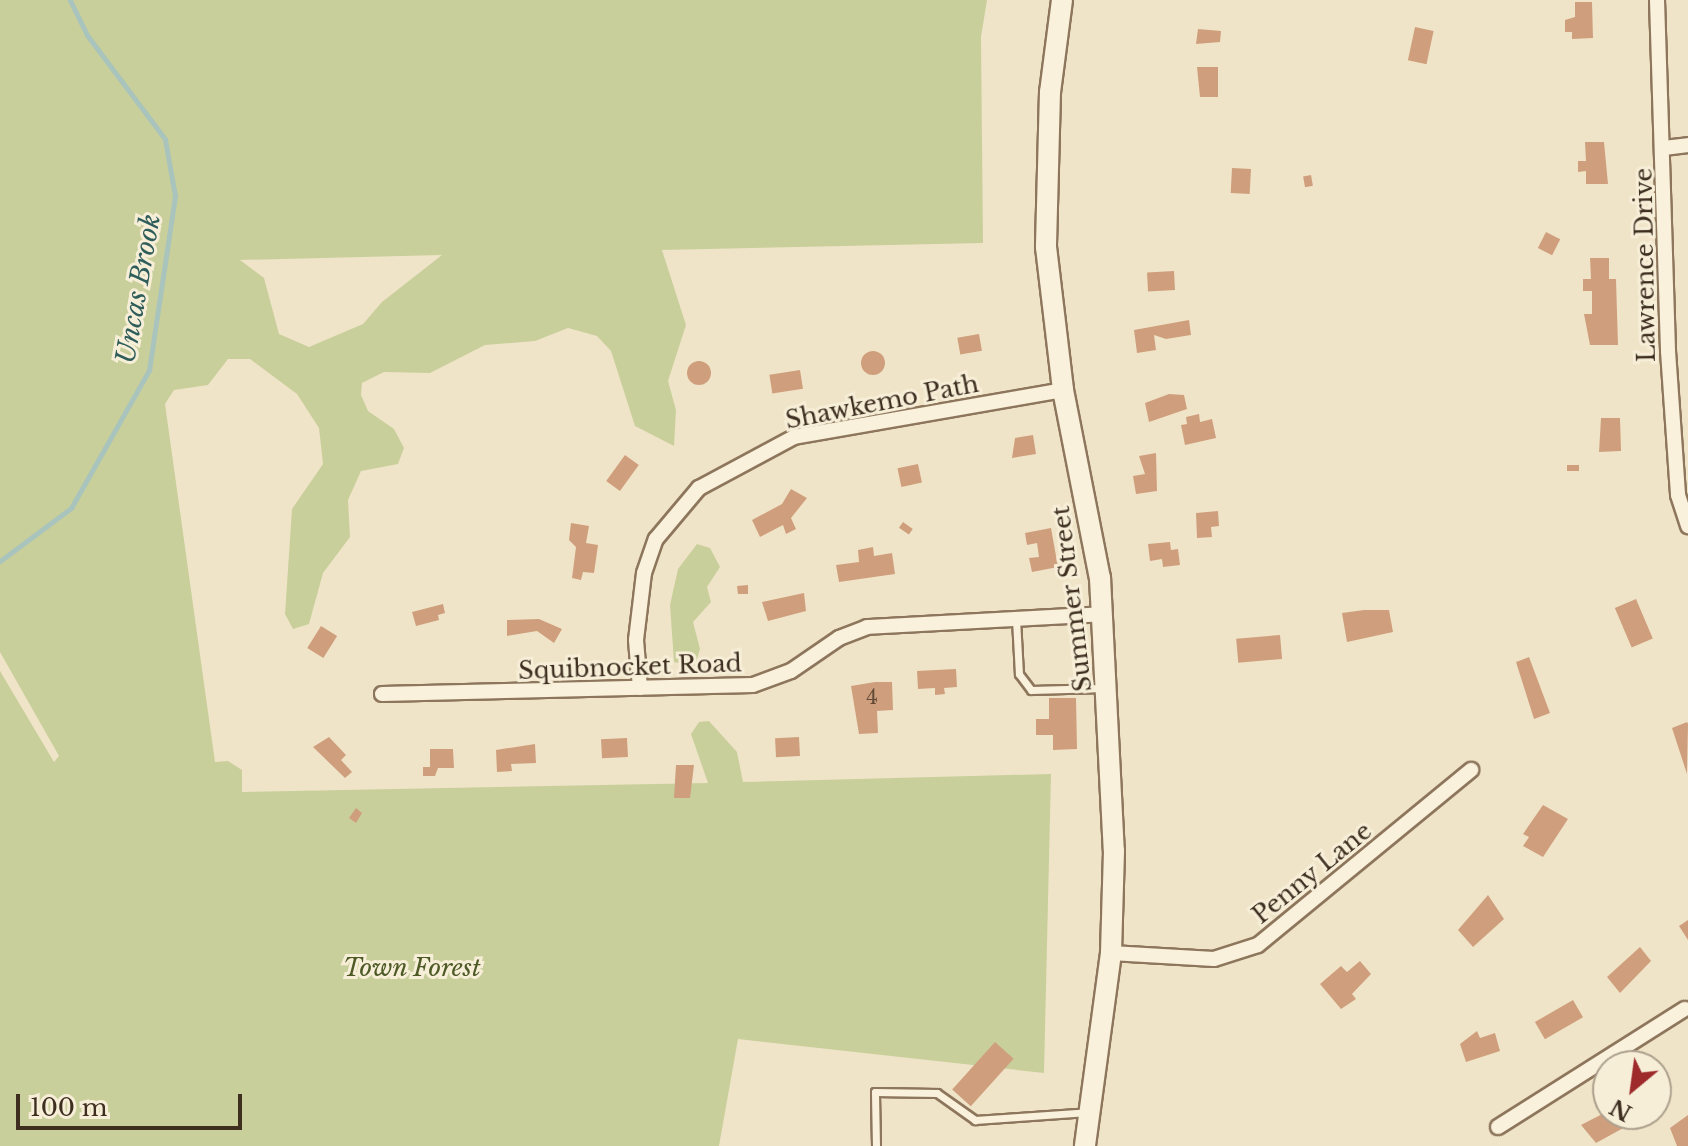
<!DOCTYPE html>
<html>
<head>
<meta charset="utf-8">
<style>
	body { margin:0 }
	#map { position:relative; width:1688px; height:1146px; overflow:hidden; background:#f0e4c8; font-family:"Libre Baskerville",serif }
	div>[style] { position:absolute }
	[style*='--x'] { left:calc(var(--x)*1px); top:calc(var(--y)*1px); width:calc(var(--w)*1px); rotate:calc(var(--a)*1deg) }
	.green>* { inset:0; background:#c9cf9b }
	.stream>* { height:5px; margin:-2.5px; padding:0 2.5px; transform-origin:2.5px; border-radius:2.5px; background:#a9c4bc }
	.building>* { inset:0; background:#cf9f7d; transform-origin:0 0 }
	.round { border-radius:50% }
	.roads { filter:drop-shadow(2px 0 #8d765c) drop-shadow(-2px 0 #8d765c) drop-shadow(0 2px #8d765c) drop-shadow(0 -2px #8d765c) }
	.service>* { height:7px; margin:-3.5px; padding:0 3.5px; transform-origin:3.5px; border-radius:3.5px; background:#faf1dc }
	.minor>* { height:14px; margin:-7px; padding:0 7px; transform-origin:7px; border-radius:7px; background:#faf1dc }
	.secondary>* { height:20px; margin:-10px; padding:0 10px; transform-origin:10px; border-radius:10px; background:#faf1dc }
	span { translate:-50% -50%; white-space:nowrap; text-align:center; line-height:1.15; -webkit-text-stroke:6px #f7eed8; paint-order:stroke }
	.number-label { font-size:20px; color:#624a37 }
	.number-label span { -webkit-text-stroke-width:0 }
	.street-label { font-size:24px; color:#3d2e20 }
	.park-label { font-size:24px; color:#4d5a26; font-style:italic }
	.water-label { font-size:26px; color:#2f5d5a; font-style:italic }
	.north { position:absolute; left:1592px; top:1050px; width:80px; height:80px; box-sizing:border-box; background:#f7eed8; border:2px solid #ada18e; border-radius:50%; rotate:209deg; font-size:22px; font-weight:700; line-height:32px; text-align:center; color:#3d2e20 }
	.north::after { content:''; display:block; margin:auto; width:28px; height:36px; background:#9e2a2b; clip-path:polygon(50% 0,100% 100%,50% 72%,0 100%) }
	.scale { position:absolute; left:16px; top:1094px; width:226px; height:36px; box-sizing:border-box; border:4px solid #3d2e20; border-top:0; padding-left:10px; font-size:24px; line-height:28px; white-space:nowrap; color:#3d2e20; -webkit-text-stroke:6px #f7eed8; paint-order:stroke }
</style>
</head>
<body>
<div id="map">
	<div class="green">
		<i style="clip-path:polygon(evenodd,0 0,987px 0,981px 37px,983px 243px,662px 250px,686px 325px,668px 381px,676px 410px,674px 446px,635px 426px,611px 351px,597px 336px,568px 328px,535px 341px,485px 345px,430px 373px,384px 372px,362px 383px,361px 395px,368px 411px,394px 429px,404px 448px,398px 464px,361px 471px,348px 500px,350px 537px,323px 573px,309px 624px,293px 629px,285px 614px,292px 509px,323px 464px,319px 428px,297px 394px,250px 359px,228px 359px,208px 385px,174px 390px,165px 404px,215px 762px,228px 761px,242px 770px,242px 792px,708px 783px,691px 734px,699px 722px,709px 721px,737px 752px,743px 782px,1051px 774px,1044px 1073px,738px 1039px,719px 1146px,0 1146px,0 671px,54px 762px,59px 756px,0 652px,0 0,442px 255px,382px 302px,363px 324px,309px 347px,279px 334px,264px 278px,240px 260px,442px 255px)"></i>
		<i style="clip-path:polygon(697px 544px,710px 548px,720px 567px,707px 587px,711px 602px,693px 622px,700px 649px,695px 666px,674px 662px,670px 605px,678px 569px)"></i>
	</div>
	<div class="stream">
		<i style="--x:0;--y:561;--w:89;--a:-36.7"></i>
		<i style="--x:71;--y:508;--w:159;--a:-60.5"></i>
		<i style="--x:149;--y:370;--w:176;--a:-81.5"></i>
		<i style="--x:175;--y:196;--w:58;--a:-100"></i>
		<i style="--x:165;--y:139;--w:130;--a:-126.9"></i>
		<i style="--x:87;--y:35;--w:39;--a:-116"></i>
	</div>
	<div class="building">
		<i style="clip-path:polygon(1575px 2px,1592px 2px,1593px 38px,1572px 39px,1572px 32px,1565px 32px,1565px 20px,1575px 17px)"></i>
		<i style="left:1415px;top:27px;width:19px;height:34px;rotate:12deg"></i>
		<i style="clip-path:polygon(1198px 29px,1221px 31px,1220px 42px,1196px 44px)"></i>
		<i style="clip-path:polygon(1197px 67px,1218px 67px,1218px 97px,1200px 97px)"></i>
		<i style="clip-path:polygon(1585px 142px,1604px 142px,1608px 184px,1586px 184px,1586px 171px,1578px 172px,1578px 161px,1586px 161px)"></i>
		<i style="left:1232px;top:168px;width:19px;height:25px;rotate:3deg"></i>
		<i style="left:1311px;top:175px;width:11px;height:8px;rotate:80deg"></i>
		<i style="left:1546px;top:232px;width:16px;height:18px;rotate:27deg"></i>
		<i style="clip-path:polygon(1590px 258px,1609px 258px,1609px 279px,1616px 279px,1618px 345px,1590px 345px,1584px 314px,1592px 314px,1592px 291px,1583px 291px,1583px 279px,1591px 279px)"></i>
		<i style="left:1174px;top:271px;width:19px;height:27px;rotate:87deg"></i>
		<i style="clip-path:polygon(1189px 320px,1191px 335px,1166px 339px,1154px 335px,1156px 350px,1137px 353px,1134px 330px)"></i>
		<i style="left:979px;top:334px;width:17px;height:22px;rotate:80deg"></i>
		<i class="round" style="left:861px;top:351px;width:24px;height:24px"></i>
		<i class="round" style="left:687px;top:361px;width:24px;height:24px"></i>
		<i style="left:800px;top:370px;width:19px;height:31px;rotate:81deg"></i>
		<i style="clip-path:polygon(1169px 394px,1184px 395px,1187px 409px,1149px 422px,1145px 403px)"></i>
		<i style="clip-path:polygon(1199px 414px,1200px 422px,1212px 419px,1216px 438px,1185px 445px,1181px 425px,1187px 424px,1186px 417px)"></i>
		<i style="clip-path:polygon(1601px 418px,1620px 418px,1621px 451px,1599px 452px)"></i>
		<i style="clip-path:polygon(1033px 435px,1036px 454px,1012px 458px,1015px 438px)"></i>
		<i style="clip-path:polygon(1156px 453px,1157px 491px,1136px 494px,1133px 476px,1145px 474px,1139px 456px)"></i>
		<i style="left:625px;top:455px;width:17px;height:32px;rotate:36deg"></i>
		<i style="left:918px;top:464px;width:19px;height:21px;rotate:78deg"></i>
		<i style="left:1567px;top:465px;width:12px;height:6px"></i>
		<i style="clip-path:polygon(791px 489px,807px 498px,791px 518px,796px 529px,786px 534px,783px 525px,760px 537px,752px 520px,782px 504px)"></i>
		<i style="clip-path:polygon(1218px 511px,1219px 526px,1211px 527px,1212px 537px,1197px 538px,1196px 513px)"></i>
		<i style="left:903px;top:522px;width:12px;height:7px;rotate:35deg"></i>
		<i style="clip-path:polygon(571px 523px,589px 526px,586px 543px,598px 545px,594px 573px,583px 572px,581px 580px,572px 578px,576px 547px,569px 540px)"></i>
		<i style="clip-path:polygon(1051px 528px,1058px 567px,1032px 572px,1029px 558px,1039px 557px,1037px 543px,1027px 545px,1025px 533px)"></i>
		<i style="clip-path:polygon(1170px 542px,1171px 550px,1178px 549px,1180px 565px,1163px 567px,1162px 559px,1150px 561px,1148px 544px)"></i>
		<i style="clip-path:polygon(873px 547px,874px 556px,892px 553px,895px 574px,839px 582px,836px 565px,859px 562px,858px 550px)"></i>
		<i style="clip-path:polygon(748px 585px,748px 594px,738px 594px,737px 586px)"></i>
		<i style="clip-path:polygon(804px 593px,806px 611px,768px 621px,762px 602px)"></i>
		<i style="left:1636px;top:599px;width:43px;height:23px;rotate:67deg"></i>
		<i style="clip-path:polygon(443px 604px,445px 613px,438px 615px,439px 620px,416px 626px,412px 612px)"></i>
		<i style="clip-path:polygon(1364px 610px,1389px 610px,1393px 632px,1347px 642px,1342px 613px)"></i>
		<i style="clip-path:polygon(539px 619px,562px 629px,554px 643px,537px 631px,507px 636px,507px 620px)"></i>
		<i style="left:321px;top:626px;width:19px;height:26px;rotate:32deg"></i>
		<i style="left:1280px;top:635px;width:24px;height:44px;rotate:85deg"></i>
		<i style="clip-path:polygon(1529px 657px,1550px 713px,1534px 719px,1516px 662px)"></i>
		<i style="clip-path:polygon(956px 669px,957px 687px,944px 688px,945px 694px,935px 695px,935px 688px,918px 689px,917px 671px)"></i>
		<i style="clip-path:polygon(875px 682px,892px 682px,893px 710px,877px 711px,878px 733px,859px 734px,851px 686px)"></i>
		<i style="clip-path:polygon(1049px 698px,1076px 698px,1077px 749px,1053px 750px,1053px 735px,1036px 735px,1036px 719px,1049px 719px)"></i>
		<i style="clip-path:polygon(1687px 722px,1688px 724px,1687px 774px,1672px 728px)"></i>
		<i style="clip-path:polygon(329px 737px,346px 755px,341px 760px,352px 772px,345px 778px,313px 747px)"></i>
		<i style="left:799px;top:737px;width:19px;height:24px;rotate:87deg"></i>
		<i style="left:627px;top:738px;width:19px;height:26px;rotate:87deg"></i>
		<i style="clip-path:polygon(535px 744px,536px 763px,511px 764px,512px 771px,497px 772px,496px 750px)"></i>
		<i style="clip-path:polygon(430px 749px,453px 749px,454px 768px,438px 768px,435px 776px,423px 776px,423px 767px,430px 767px)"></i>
		<i style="clip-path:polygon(676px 765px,694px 765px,690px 798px,674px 798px)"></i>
		<i style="clip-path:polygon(1543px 805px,1568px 819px,1543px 857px,1523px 846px,1529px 837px,1523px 834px)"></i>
		<i style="clip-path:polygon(356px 808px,362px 813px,356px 823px,349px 818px)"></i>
		<i style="clip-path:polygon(1488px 895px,1504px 919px,1473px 947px,1458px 930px)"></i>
		<i style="clip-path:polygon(1688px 920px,1688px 940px,1679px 926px)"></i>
		<i style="clip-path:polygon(1640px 947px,1651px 961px,1620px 993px,1607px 977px)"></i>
		<i style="clip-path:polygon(1360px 961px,1371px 974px,1352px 994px,1356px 999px,1341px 1009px,1320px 984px,1341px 966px,1347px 972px)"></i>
		<i style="left:1573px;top:1000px;width:20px;height:44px;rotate:60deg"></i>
		<i style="clip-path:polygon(1477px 1031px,1480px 1038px,1495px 1033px,1500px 1051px,1466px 1062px,1460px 1044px)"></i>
		<i style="left:995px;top:1042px;width:25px;height:64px;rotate:42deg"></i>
		<i style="clip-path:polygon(1608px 1111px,1621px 1114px,1627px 1126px,1596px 1143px,1581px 1125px)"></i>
		<i style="clip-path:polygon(1688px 1115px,1688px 1146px,1677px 1146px,1670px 1128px)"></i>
	</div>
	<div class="roads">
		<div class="service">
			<i style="--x:1016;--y:619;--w:55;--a:86.9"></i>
			<i style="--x:1019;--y:674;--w:20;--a:53"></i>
			<i style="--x:1031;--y:690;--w:72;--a:-1.6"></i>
			<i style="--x:876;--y:1146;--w:54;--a:-91.1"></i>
			<i style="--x:875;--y:1092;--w:62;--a:0.9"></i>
			<i style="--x:937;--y:1093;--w:47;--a:35.4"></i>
			<i style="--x:975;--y:1120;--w:113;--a:-4"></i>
		</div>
		<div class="minor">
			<i style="--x:1657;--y:0;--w:351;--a:88.2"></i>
			<i style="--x:1668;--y:351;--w:144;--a:86"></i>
			<i style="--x:1678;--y:495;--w:33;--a:72"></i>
			<i style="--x:1664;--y:148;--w:24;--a:-7"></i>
			<i style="--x:640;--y:688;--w:48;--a:-94.8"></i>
			<i style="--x:636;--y:640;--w:67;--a:-83.2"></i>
			<i style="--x:644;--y:573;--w:36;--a:-71"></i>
			<i style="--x:656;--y:539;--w:67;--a:-49.9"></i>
			<i style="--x:699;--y:488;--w:108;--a:-28.2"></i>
			<i style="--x:794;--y:437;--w:273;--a:-9.9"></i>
			<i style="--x:382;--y:694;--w:371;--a:-1.4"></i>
			<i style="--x:753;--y:685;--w:40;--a:-20.2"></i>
			<i style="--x:791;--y:671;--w:58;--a:-34.5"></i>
			<i style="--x:839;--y:638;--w:30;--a:-21"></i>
			<i style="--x:867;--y:627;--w:237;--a:-3.1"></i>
			<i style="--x:1111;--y:953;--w:103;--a:3.3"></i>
			<i style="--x:1214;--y:959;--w:46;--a:-17.7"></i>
			<i style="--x:1258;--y:945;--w:276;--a:-39.4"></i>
			<i style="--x:1498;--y:1127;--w:221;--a:-32.3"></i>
		</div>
		<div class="secondary">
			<i style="--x:1062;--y:0;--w:93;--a:97.4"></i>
			<i style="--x:1050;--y:92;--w:155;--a:91.5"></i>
			<i style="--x:1046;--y:247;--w:144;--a:83.2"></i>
			<i style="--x:1063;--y:390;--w:192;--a:78.9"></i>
			<i style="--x:1100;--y:578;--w:273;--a:87.1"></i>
			<i style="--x:1114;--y:851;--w:102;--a:91.7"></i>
			<i style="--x:1111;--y:953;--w:195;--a:97.7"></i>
		</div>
	</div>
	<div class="number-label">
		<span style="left:872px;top:697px">4</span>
	</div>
	<div class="street-label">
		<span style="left:1645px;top:265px;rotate:-91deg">Lawrence Drive</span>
		<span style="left:882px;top:402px;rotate:-11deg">Shawkemo Path</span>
		<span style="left:1072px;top:599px;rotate:-97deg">Summer Street</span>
		<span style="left:630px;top:667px;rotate:-2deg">Squibnocket Road</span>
		<span style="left:1312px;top:873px;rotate:-39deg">Penny Lane</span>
	</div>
	<div class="park-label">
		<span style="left:412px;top:968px">Town Forest</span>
	</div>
	<div class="water-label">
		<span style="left:139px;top:289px;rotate:-80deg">Uncas Brook</span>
	</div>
	<div class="north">N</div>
	<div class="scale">100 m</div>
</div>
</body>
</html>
